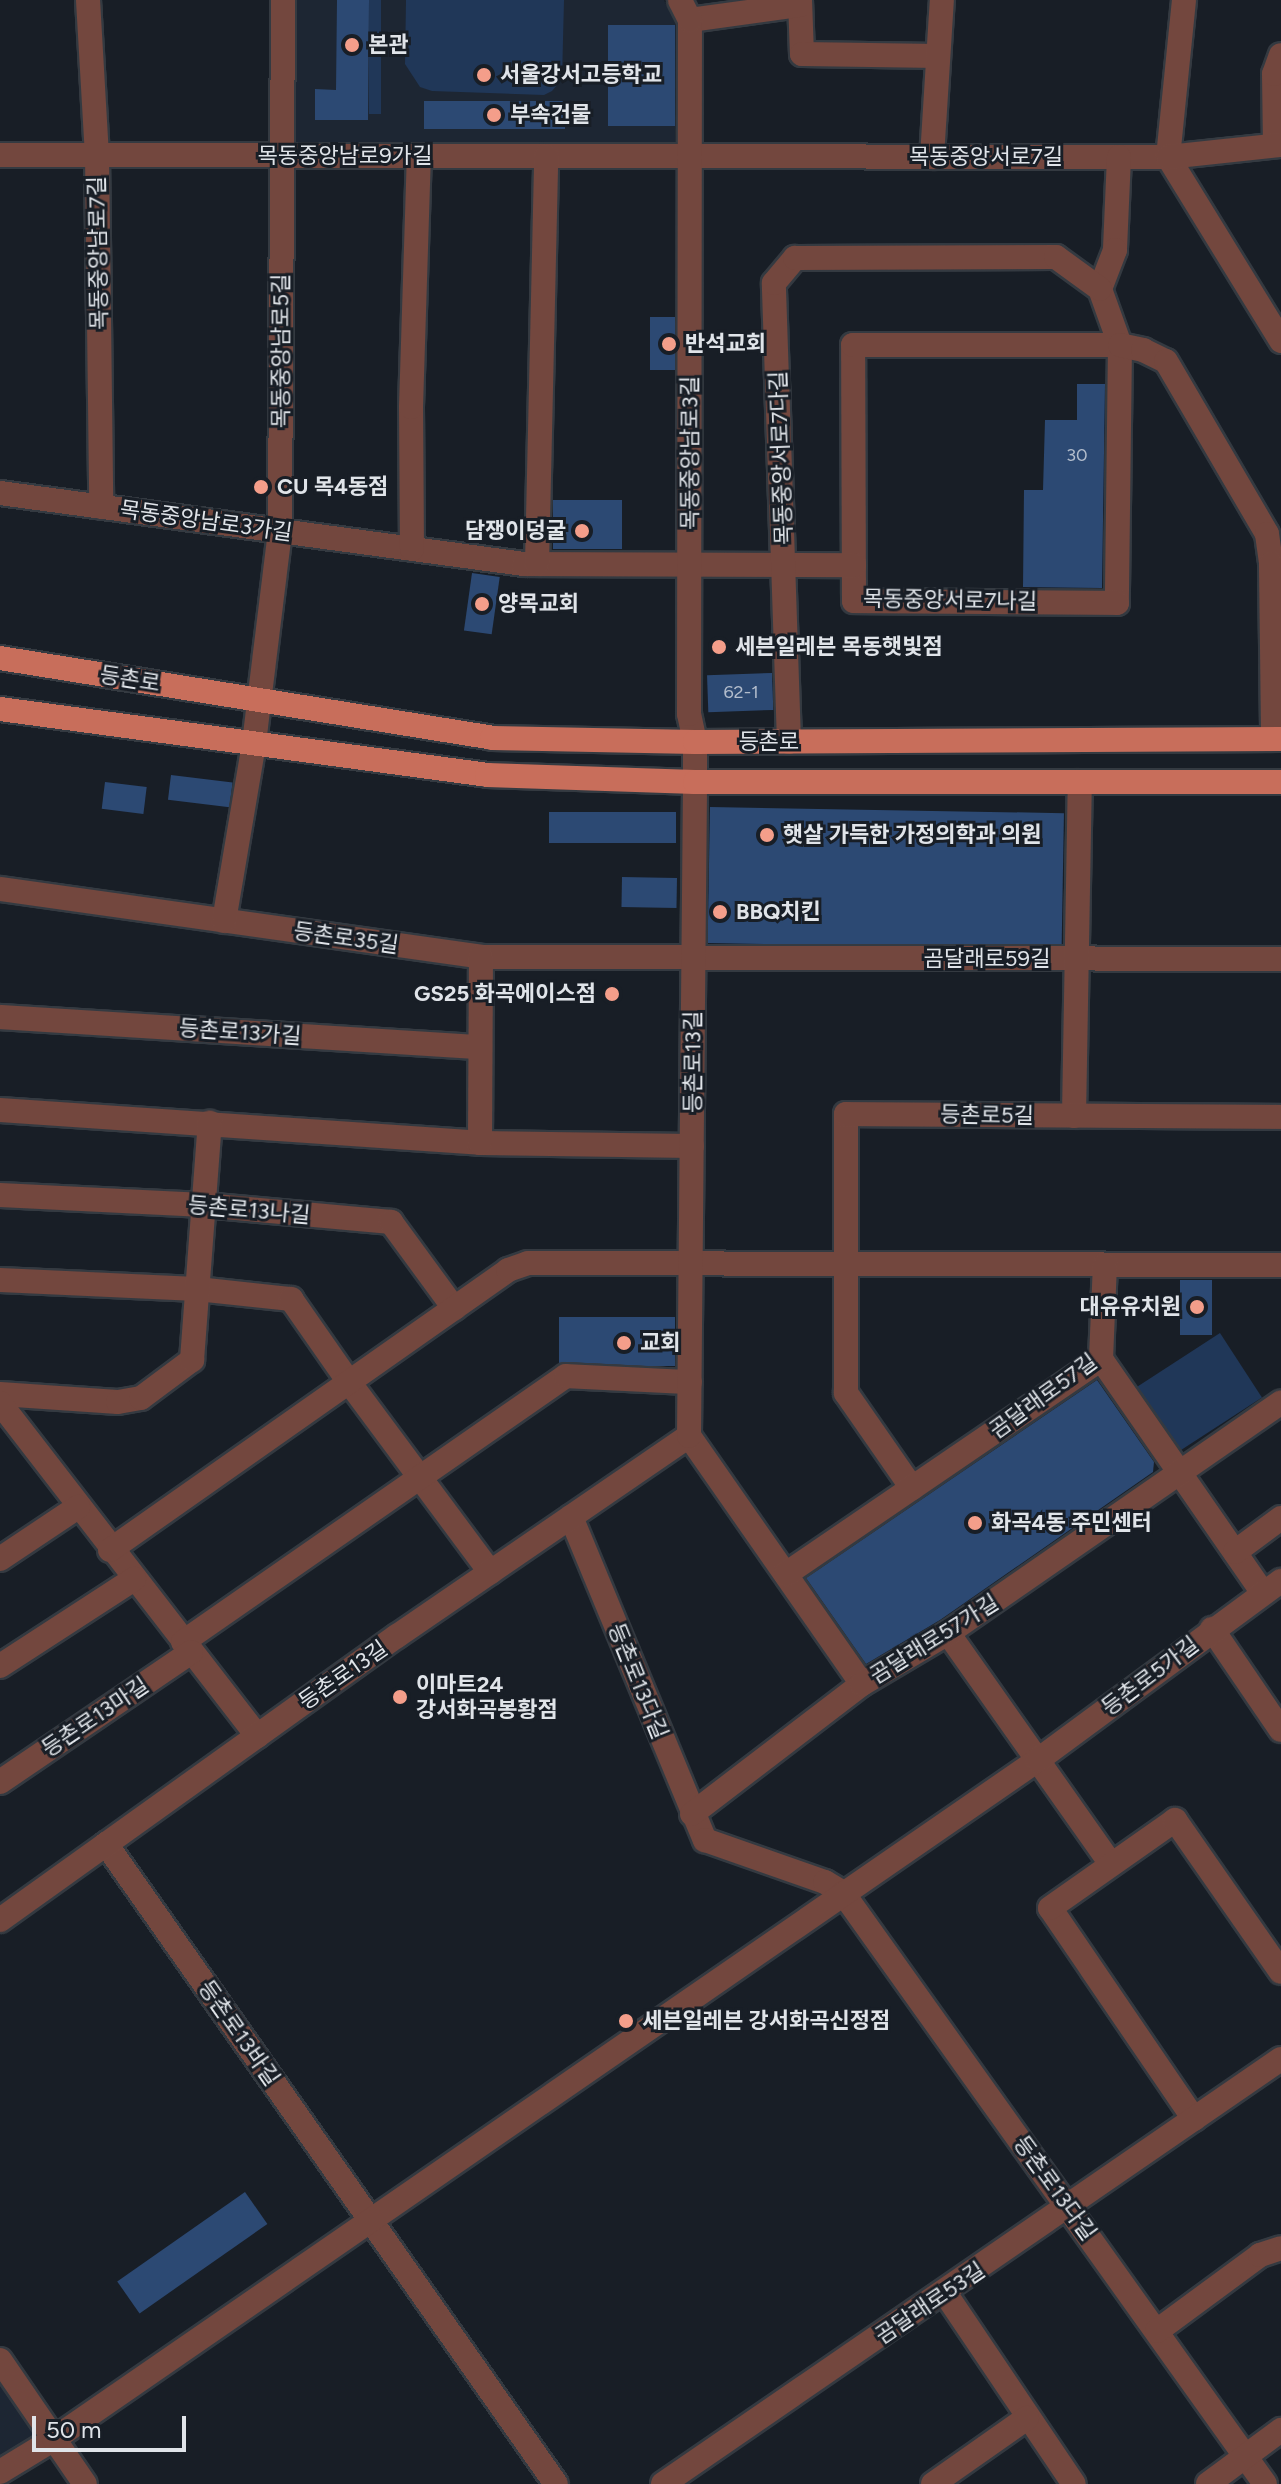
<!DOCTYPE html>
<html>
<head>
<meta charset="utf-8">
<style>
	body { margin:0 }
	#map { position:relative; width:1281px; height:2484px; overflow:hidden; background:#181e26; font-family:Figtree,"Noto Sans KR",sans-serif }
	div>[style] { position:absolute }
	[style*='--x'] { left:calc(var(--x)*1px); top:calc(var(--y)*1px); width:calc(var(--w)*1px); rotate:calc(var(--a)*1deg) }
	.built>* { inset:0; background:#1d2633 }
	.green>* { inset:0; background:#203758; transform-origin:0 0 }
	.building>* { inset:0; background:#2c4973; transform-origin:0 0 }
	.roads { filter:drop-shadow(2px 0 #343a41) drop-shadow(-2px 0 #343a41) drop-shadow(0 2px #343a41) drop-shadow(0 -2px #343a41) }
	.minor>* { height:24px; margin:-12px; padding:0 12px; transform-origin:12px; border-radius:12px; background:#73473e }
	.major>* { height:24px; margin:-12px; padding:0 12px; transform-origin:12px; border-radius:12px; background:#c86e5b }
	.dots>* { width:22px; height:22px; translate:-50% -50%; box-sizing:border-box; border:4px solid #181e26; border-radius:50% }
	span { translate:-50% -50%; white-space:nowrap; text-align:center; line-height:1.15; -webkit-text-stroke:6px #181e26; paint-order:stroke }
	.number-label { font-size:18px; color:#b3bdcc }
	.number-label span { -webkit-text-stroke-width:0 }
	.poi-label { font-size:22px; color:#e0e4e9; font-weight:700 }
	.left { translate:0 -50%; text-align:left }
	.right { translate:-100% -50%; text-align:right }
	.street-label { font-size:22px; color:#e0e4e9 }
	.scale { position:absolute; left:32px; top:2416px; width:154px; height:36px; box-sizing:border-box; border:4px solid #e0e4e9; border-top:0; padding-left:10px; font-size:24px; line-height:28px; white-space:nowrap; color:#e0e4e9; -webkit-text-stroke:6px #181e26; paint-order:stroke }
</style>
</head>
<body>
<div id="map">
	<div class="built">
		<i style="clip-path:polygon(295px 0,664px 0,676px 25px,675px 144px,291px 142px)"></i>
		<i style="clip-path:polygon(0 2360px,54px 2439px,0 2471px)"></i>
	</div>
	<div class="green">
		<i style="left:369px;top:0;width:12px;height:114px"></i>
		<i style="clip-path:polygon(406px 0,564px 0,562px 79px,552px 91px,544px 95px,432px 91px,420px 87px,405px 64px)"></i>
		<i style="left:1220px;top:1333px;width:77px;height:101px;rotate:57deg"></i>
	</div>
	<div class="building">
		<i style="clip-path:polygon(337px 0,369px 0,368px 120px,315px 120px,315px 89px,336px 90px)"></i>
		<i style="left:608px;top:25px;width:67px;height:101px"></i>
		<i style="left:424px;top:101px;width:141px;height:28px"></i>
		<i style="left:650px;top:317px;width:25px;height:53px"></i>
		<i style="clip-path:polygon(1077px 384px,1105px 384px,1102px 588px,1023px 587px,1024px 490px,1043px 490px,1045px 420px,1077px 420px)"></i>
		<i style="left:553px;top:500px;width:69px;height:49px"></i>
		<i style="left:472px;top:573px;width:28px;height:58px;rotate:8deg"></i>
		<i style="left:772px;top:673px;width:37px;height:65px;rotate:88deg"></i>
		<i style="left:171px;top:775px;width:62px;height:25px;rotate:7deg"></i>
		<i style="left:105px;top:782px;width:42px;height:27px;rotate:7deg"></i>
		<i style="left:710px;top:807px;width:354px;height:136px;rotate:1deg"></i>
		<i style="left:549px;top:812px;width:127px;height:31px"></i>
		<i style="left:622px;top:877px;width:55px;height:30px;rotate:1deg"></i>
		<i style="left:1180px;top:1280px;width:32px;height:55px"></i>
		<i style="left:675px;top:1317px;width:49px;height:116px;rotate:90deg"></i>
		<i style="clip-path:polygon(1097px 1380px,1154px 1462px,1153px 1472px,940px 1620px,866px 1664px,806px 1578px)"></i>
		<i style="left:245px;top:2192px;width:39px;height:156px;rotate:55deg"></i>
	</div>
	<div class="roads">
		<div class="minor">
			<i style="--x:88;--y:0;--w:155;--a:86.7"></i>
			<i style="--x:97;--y:155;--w:352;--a:89.3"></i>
			<i style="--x:800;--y:0;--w:54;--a:87.9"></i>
			<i style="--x:802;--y:54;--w:136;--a:0.8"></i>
			<i style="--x:1184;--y:0;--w:158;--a:95.8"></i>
			<i style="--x:1168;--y:157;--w:216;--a:58.4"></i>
			<i style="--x:690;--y:20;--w:111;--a:-7.8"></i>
			<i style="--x:1275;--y:145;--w:71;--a:-90.8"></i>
			<i style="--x:1274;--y:74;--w:20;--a:-70"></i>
			<i style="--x:0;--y:155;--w:1168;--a:0.1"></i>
			<i style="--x:1168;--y:157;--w:114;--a:-6.1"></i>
			<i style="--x:932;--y:157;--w:157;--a:-86.4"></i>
			<i style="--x:1119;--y:157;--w:93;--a:92.5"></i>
			<i style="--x:1115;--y:250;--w:42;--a:111"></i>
			<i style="--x:1100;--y:289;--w:59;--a:70.3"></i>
			<i style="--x:1120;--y:345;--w:258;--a:90.7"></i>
			<i style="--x:1117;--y:603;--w:263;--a:-179.6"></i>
			<i style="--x:854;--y:601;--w:256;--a:-90.2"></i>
			<i style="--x:853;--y:345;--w:267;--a:0"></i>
			<i style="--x:1120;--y:345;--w:24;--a:12"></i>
			<i style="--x:1143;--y:350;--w:25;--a:26"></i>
			<i style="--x:1166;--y:361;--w:200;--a:59.7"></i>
			<i style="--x:1267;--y:534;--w:30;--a:82"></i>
			<i style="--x:1271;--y:564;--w:175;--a:89.3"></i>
			<i style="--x:0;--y:493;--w:529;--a:7.72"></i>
			<i style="--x:524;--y:564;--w:330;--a:0.2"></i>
			<i style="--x:412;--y:549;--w:142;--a:-90.4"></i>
			<i style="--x:411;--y:407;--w:251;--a:-88.2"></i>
			<i style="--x:537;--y:564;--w:408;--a:-88.7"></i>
			<i style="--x:789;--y:742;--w:459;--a:-91.9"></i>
			<i style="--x:774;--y:283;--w:33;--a:-50"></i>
			<i style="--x:795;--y:258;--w:261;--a:-0.2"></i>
			<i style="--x:1056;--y:257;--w:54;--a:36"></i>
			<i style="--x:0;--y:889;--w:486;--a:8"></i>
			<i style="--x:481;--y:957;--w:800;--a:0.14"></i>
			<i style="--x:224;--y:921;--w:181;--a:-80.4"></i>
			<i style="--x:254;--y:743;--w:214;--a:-83"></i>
			<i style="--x:280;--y:531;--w:531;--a:-89.68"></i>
			<i style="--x:0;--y:1017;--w:481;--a:3.6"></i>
			<i style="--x:0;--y:1110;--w:481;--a:3.9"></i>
			<i style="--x:480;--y:1143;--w:212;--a:0.8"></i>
			<i style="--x:1074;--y:1116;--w:334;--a:-89"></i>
			<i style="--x:480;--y:1143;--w:186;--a:-89.7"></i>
			<i style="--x:0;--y:1195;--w:204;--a:2.8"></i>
			<i style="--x:204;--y:1205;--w:188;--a:5.2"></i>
			<i style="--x:391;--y:1222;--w:107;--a:53.8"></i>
			<i style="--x:0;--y:1280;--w:197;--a:2.6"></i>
			<i style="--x:197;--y:1289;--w:95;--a:6.1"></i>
			<i style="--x:291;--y:1299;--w:101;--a:55.1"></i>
			<i style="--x:349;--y:1382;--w:237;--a:53.4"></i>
			<i style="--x:1101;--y:1359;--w:285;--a:55.3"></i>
			<i style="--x:0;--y:1394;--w:118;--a:3.9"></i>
			<i style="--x:118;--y:1402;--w:23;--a:-10"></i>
			<i style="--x:141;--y:1398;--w:64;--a:-36.7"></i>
			<i style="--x:192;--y:1360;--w:238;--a:-85.7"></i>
			<i style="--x:0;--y:1403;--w:421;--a:52.3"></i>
			<i style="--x:689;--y:1436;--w:302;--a:55.1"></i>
			<i style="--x:912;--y:1488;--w:116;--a:-124.8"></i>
			<i style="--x:846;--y:1393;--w:279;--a:-90"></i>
			<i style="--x:846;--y:1114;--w:435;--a:0.4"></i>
			<i style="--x:571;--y:1517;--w:350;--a:67.5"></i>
			<i style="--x:705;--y:1840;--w:127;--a:19.3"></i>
			<i style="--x:825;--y:1882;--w:21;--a:31"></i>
			<i style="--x:843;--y:1893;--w:726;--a:54.47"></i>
			<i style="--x:110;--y:1550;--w:487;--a:-35.1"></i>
			<i style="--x:508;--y:1270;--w:21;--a:-19"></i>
			<i style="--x:528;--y:1263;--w:753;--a:0.15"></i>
			<i style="--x:1235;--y:1552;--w:57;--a:-36.5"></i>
			<i style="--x:0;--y:1559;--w:94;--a:-33.7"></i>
			<i style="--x:786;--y:1574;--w:381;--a:-34.3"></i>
			<i style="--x:1101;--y:1359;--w:94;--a:-87.6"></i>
			<i style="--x:1212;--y:1629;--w:122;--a:55.7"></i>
			<i style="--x:948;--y:1633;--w:281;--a:54.8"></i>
			<i style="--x:183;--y:1642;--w:466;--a:-34.8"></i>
			<i style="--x:566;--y:1376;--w:124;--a:2.8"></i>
			<i style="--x:0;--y:1666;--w:160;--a:-33"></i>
			<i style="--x:0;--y:1782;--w:231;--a:-34.2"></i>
			<i style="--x:692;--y:1814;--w:214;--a:-37.4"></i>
			<i style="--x:862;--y:1684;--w:100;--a:-30.7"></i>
			<i style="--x:948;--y:1633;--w:405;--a:-34.7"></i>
			<i style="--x:106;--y:1844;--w:782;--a:54.89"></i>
			<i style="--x:0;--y:1920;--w:488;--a:-35.6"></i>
			<i style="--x:397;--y:1636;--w:354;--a:-34.4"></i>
			<i style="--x:689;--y:1436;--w:654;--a:-89.47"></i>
			<i style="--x:695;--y:782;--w:40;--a:-90"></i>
			<i style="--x:695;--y:742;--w:29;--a:-102"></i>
			<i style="--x:689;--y:714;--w:694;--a:-89.92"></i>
			<i style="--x:690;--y:20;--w:22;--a:-117"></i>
			<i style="--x:1194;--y:2119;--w:255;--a:-124.3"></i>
			<i style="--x:1050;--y:1908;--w:153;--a:-35.1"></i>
			<i style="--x:1175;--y:1820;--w:185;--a:55.1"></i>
			<i style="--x:945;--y:2293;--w:230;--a:56"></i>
			<i style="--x:1157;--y:2331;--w:128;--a:-36.4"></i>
			<i style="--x:1260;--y:2255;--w:22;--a:-18"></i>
			<i style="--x:0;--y:2360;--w:150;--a:55.6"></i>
			<i style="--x:0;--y:2472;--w:63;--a:-31.4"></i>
			<i style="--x:54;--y:2439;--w:1196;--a:-34.61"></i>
			<i style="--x:1038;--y:1760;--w:302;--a:-36.4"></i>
			<i style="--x:663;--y:2484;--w:750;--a:-34.52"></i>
			<i style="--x:933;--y:2484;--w:115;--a:-35.1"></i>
			<i style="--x:1208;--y:2484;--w:91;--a:-36.5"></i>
		</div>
		<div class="major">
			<i style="--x:0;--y:658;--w:498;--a:9.2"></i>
			<i style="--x:492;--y:738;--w:203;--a:1.1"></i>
			<i style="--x:695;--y:742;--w:586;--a:-0.29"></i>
			<i style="--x:0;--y:709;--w:491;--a:7.7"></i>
			<i style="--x:487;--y:775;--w:208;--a:1.9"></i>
			<i style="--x:695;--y:782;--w:586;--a:0"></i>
		</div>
	</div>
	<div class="dots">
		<i style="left:352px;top:45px;background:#f49e8a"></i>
		<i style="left:484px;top:75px;background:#f49e8a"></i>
		<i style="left:494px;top:115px;background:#f49e8a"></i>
		<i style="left:669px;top:344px;background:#f49e8a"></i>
		<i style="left:261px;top:487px;background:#f49e8a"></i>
		<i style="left:582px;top:531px;background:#f49e8a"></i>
		<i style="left:482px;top:604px;background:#f49e8a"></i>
		<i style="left:719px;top:647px;background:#f49e8a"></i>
		<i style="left:767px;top:835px;background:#f49e8a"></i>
		<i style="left:720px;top:912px;background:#f49e8a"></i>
		<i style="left:612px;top:994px;background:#f49e8a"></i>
		<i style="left:1197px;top:1307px;background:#f49e8a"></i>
		<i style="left:624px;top:1343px;background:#f49e8a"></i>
		<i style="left:975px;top:1523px;background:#f49e8a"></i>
		<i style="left:400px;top:1697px;background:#f49e8a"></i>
		<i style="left:626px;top:2021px;background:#f49e8a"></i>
	</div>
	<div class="number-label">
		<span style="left:1077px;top:455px">30</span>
		<span style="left:741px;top:692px">62-1</span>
	</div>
	<div class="poi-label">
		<span class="left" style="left:368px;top:45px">본관</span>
		<span class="left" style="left:500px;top:75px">서울강서고등학교</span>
		<span class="left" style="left:510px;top:115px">부속건물</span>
		<span class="left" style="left:685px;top:344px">반석교회</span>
		<span class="left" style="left:277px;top:487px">CU 목4동점</span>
		<span class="right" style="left:566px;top:531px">담쟁이덩굴</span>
		<span class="left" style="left:498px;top:604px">양목교회</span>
		<span class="left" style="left:735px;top:647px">세븐일레븐 목동햇빛점</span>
		<span class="left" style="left:783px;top:835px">햇살 가득한 가정의학과 의원</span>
		<span class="left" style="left:736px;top:912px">BBQ치킨</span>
		<span class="right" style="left:596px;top:994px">GS25 화곡에이스점</span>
		<span class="right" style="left:1181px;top:1307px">대유유치원</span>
		<span class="left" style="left:640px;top:1343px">교회</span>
		<span class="left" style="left:991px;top:1523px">화곡4동 주민센터</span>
		<span class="left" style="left:416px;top:1697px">이마트24<br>강서화곡봉황점</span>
		<span class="left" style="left:642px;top:2021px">세븐일레븐 강서화곡신정점</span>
	</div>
	<div class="street-label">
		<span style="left:345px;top:156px">목동중앙남로9가길</span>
		<span style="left:986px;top:157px">목동중앙서로7길</span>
		<span style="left:98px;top:253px;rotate:-91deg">목동중앙남로7길</span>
		<span style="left:281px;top:351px;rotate:-90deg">목동중앙남로5길</span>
		<span style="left:690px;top:453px;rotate:-90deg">목동중앙남로3길</span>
		<span style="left:781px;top:458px;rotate:-92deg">목동중앙서로7다길</span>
		<span style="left:206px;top:521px;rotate:8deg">목동중앙남로3가길</span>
		<span style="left:950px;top:600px;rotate:1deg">목동중앙서로7나길</span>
		<span style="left:130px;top:679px;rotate:9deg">등촌로</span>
		<span style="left:769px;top:742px">등촌로</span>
		<span style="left:346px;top:938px;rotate:8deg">등촌로35길</span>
		<span style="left:987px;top:959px">곰달래로59길</span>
		<span style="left:240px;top:1032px;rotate:4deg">등촌로13가길</span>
		<span style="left:693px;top:1062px;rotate:-90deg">등촌로13길</span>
		<span style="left:987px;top:1115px;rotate:1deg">등촌로5길</span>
		<span style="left:249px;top:1210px;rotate:5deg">등촌로13나길</span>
		<span style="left:1043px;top:1396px;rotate:-36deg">곰달래로57길</span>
		<span style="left:934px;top:1639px;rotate:-32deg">곰달래로57가길</span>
		<span style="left:343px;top:1675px;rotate:-35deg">등촌로13길</span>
		<span style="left:1150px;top:1676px;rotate:-37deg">등촌로5가길</span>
		<span style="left:638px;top:1681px;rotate:68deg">등촌로13다길</span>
		<span style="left:95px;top:1717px;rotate:-34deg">등촌로13마길</span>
		<span style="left:239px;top:2033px;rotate:55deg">등촌로13바길</span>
		<span style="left:1055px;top:2188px;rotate:54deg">등촌로13다길</span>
		<span style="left:930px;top:2303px;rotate:-34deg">곰달래로53길</span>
	</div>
	<div class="scale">50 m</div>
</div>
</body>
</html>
